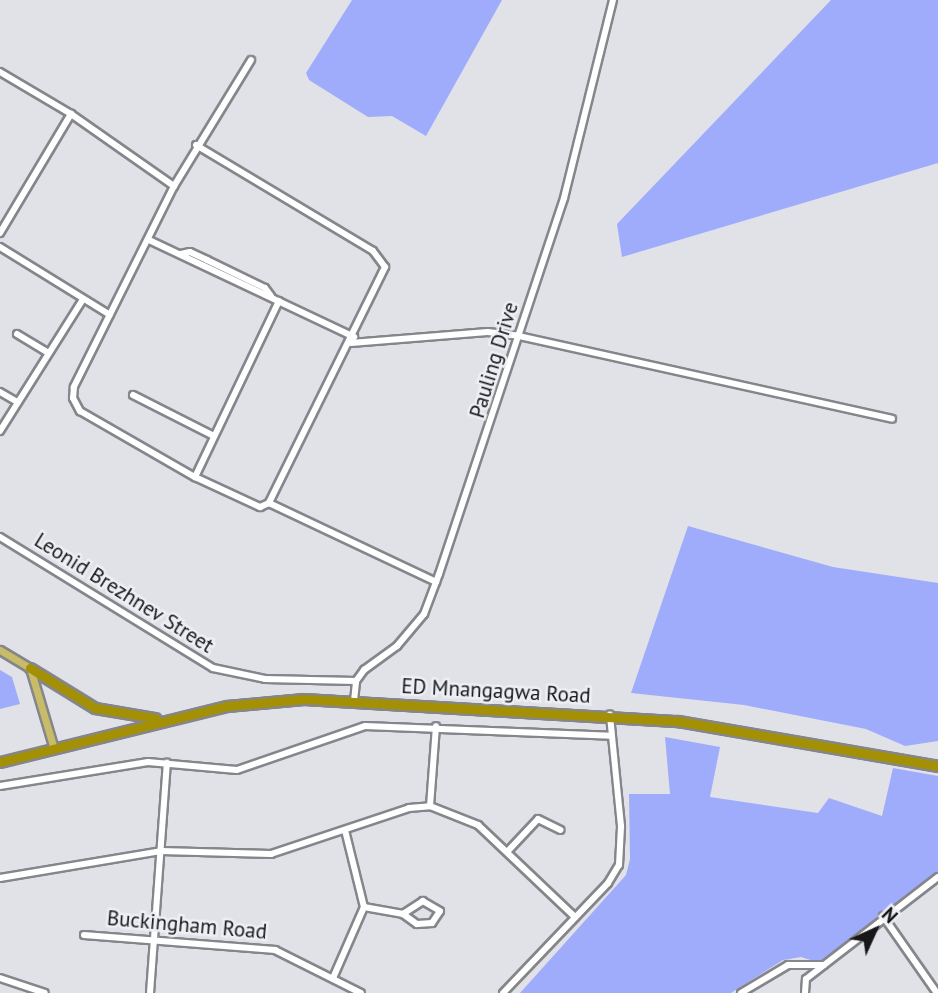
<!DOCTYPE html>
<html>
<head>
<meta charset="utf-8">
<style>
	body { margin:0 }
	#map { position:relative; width:938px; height:993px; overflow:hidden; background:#e1e2e7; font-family:"PT Sans",sans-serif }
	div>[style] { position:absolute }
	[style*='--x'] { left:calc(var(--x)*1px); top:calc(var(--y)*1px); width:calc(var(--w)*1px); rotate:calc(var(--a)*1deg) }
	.green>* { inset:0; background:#9facfb }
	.roads { filter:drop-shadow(2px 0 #85868b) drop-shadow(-2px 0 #85868b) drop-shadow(0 2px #85868b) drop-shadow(0 -2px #85868b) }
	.minor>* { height:6px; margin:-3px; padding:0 3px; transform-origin:3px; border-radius:3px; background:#fff }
	.major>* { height:7px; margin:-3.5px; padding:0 3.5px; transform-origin:3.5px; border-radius:3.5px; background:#c8bc69 }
	.highway>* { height:9px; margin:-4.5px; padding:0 4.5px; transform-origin:4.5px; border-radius:4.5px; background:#a39005 }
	span { translate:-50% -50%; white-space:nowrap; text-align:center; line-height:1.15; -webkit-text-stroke:5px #eeeff4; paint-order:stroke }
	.street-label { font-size:21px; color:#171719 }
	.north { position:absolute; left:840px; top:895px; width:70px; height:70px; -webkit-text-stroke:5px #eeeff4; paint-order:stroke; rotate:45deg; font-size:19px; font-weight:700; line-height:28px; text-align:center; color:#171719 }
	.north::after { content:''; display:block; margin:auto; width:24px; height:32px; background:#171719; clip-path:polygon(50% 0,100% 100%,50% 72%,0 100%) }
</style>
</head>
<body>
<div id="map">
	<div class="green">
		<i style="clip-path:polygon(352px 0,502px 0,426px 136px,392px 116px,368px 117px,309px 80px,306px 73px)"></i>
		<i style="clip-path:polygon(831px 0,938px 0,938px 163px,622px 257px,617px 224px)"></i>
		<i style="clip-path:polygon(688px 526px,833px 567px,938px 583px,938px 741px,905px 746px,866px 729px,744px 705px,631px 693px)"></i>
		<i style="clip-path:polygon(0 670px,12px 677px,20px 704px,0 709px)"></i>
		<i style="clip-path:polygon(665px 737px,720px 747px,710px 797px,818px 813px,829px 798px,882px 816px,893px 768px,938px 776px,938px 876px,820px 963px,801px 957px,783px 960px,731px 993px,520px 993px,626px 875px,630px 859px,629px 794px,670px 794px)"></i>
	</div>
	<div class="roads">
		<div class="minor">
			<i style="--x:251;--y:60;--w:148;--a:121.4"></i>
			<i style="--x:174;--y:186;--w:225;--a:116.5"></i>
			<i style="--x:74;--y:387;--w:11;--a:95"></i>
			<i style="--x:73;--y:398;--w:15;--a:62"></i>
			<i style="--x:80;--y:411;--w:133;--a:29.9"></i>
			<i style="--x:195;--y:477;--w:72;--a:24.8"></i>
			<i style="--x:260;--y:507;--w:10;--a:-24"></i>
			<i style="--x:269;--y:503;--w:185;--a:25.3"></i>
			<i style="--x:0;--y:72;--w:82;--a:30.6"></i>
			<i style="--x:71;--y:114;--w:126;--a:35"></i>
			<i style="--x:196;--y:145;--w:206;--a:30.9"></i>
			<i style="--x:373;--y:251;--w:20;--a:53"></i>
			<i style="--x:385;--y:267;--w:263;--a:116.2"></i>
			<i style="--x:0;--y:233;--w:139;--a:-59.2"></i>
			<i style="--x:149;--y:240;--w:227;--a:25.3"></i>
			<i style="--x:0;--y:247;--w:129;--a:31.7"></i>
			<i style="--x:181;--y:254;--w:9;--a:-13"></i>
			<i style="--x:190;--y:252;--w:19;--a:25"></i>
			<i style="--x:207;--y:260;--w:64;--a:25.8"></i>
			<i style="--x:265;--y:288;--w:10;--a:53"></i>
			<i style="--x:17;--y:334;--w:37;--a:31"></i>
			<i style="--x:351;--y:343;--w:137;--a:-4.6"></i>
			<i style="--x:488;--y:332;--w:31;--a:7"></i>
			<i style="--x:519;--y:336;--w:382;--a:12.5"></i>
			<i style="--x:0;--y:392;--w:20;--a:30"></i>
			<i style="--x:133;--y:395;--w:89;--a:26.9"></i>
			<i style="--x:0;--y:431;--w:156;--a:-57.8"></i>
			<i style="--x:195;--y:477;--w:195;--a:-64.5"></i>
			<i style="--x:0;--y:537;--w:250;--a:31.6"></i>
			<i style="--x:213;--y:668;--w:53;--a:11.9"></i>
			<i style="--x:265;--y:679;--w:91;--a:1.3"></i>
			<i style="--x:354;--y:701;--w:20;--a:-84"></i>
			<i style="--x:356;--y:681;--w:14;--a:-54"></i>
			<i style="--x:364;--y:670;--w:41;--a:-36"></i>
			<i style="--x:397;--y:646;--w:42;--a:-49.8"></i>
			<i style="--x:424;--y:614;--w:43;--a:-69.4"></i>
			<i style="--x:439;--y:574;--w:396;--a:-71.6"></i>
			<i style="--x:564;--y:198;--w:204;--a:-76.1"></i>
			<i style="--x:0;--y:786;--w:150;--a:-9.2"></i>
			<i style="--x:148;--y:762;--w:89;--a:5.1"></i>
			<i style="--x:237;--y:770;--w:135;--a:-19"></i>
			<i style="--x:365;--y:726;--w:246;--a:2.3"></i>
			<i style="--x:430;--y:806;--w:80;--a:-85.7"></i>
			<i style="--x:507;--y:852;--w:45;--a:-46.8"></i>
			<i style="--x:538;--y:819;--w:25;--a:26"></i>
			<i style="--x:0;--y:878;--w:163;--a:-9.5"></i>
			<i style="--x:161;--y:851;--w:110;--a:1.6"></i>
			<i style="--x:271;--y:854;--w:145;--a:-18.4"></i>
			<i style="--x:409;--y:808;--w:21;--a:-5"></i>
			<i style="--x:430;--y:806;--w:52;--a:21.6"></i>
			<i style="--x:478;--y:825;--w:134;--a:43.5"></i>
			<i style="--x:364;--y:907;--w:40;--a:10"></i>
			<i style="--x:403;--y:914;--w:17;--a:36"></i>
			<i style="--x:417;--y:924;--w:15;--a:-4"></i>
			<i style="--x:432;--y:923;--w:14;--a:-56"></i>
			<i style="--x:440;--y:911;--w:20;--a:-150"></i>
			<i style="--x:423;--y:901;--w:24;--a:147"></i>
			<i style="--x:883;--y:916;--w:94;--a:55"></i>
			<i style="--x:84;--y:935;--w:192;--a:4.5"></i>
			<i style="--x:275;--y:950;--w:96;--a:26.6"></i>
			<i style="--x:0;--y:978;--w:47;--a:18.4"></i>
			<i style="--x:333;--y:978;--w:77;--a:-66.4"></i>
			<i style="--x:364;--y:907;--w:79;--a:-103.9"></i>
			<i style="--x:150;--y:993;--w:231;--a:-85.8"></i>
			<i style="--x:503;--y:993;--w:152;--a:-46.3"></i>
			<i style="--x:608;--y:883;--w:21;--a:-59"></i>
			<i style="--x:619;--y:865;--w:39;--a:-87"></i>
			<i style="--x:621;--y:826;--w:112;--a:-95.7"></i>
			<i style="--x:741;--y:993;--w:55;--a:-30.8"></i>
			<i style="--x:788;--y:965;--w:36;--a:0"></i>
			<i style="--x:805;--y:993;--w:14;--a:-86"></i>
			<i style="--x:806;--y:979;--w:167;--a:-37.7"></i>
		</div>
		<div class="major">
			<i style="--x:0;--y:650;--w:35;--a:31"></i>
			<i style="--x:30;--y:668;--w:84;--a:73.5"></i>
		</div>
		<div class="highway">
			<i style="--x:30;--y:668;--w:76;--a:31.6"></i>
			<i style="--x:95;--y:708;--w:61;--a:9.5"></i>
			<i style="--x:0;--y:762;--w:234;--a:-13.9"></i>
			<i style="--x:227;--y:706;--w:77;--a:-5.2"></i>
			<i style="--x:304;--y:699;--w:375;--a:3.4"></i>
			<i style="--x:678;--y:721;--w:264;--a:9.8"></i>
		</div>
	</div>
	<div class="street-label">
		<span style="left:494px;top:360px;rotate:-73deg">Pauling Drive</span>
		<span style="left:124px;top:593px;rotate:32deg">Leonid Brezhnev Street</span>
		<span style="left:496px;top:691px;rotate:3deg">ED Mnangagwa Road</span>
		<span style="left:187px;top:925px;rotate:5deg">Buckingham Road</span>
	</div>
	<div class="north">N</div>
</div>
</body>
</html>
